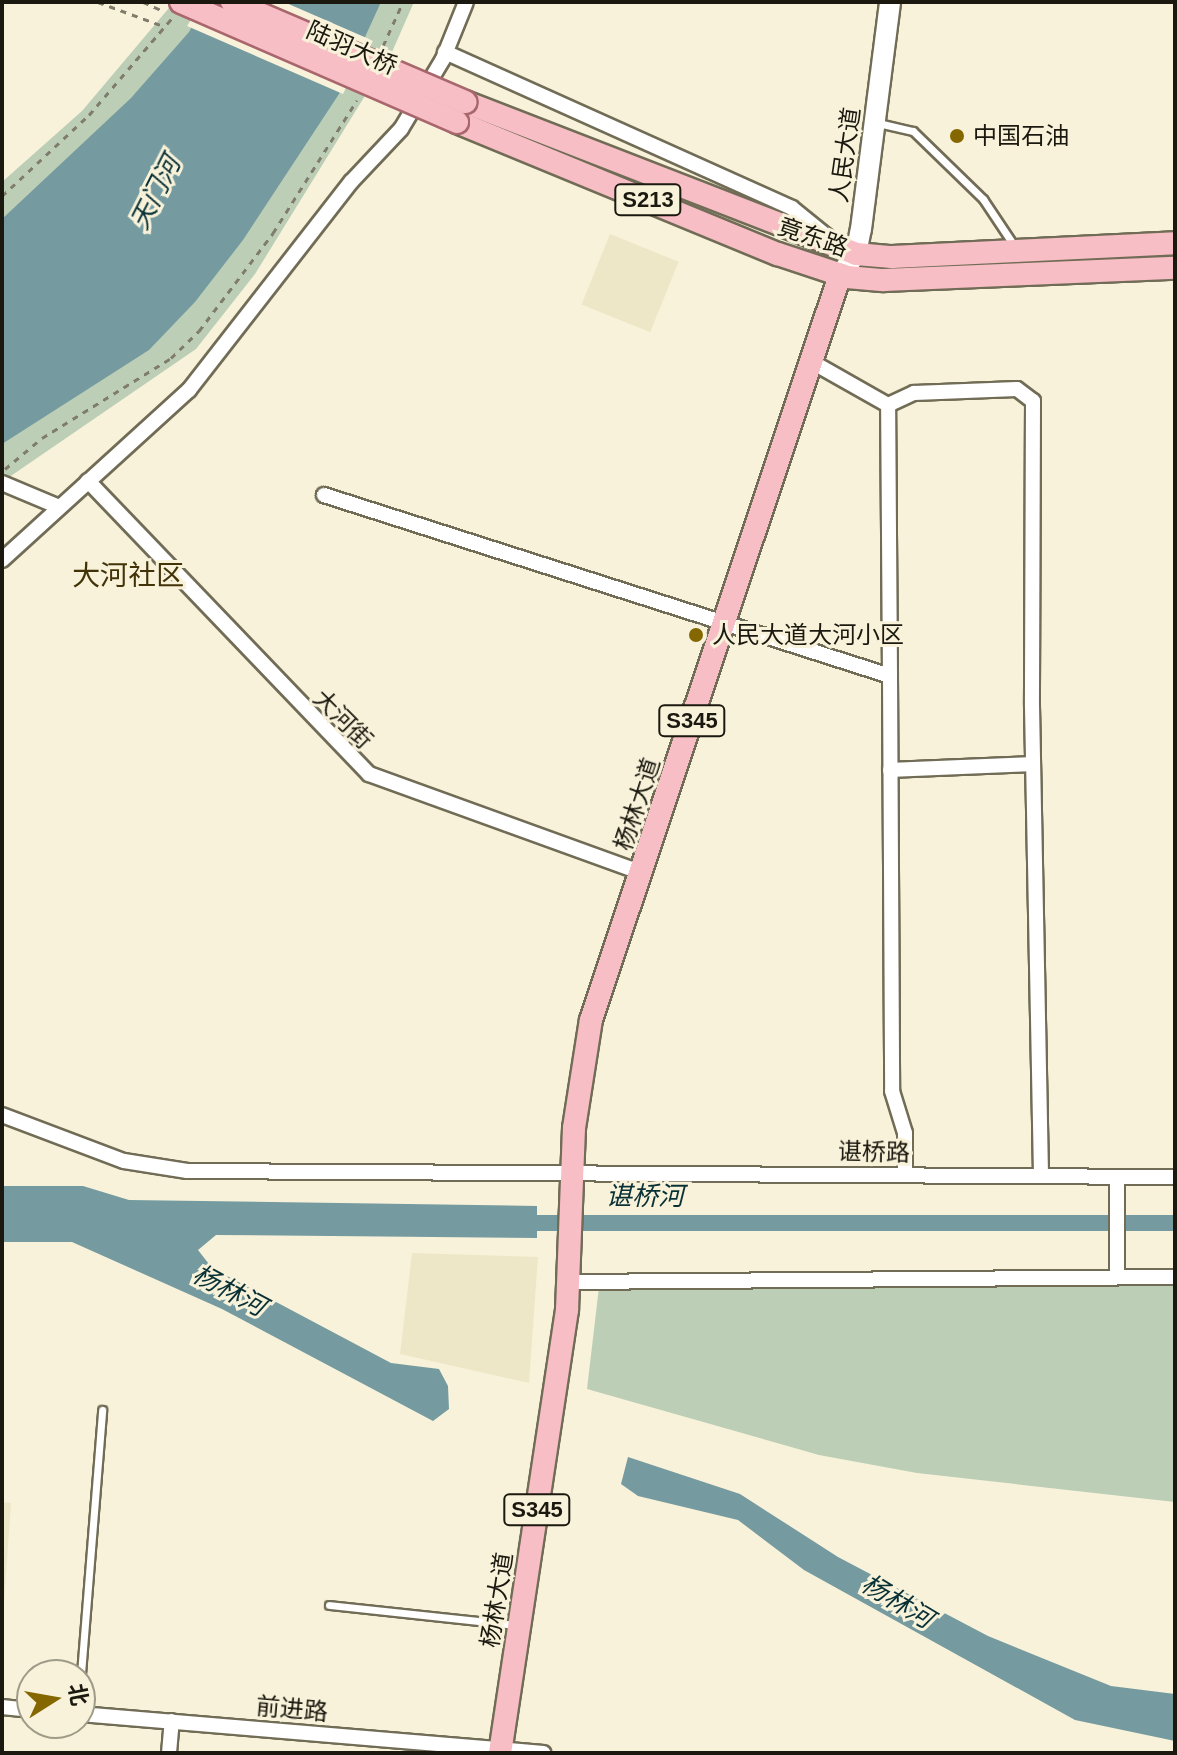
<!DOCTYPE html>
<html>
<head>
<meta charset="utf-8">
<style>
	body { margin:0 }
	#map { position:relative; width:1177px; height:1755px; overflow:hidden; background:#f8f2da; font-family:Helvetica,"Noto Sans SC",sans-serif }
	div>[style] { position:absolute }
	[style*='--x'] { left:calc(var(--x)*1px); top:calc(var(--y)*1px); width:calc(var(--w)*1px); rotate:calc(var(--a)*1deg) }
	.built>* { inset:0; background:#eee7c7; transform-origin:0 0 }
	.green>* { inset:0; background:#bcceb6 }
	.water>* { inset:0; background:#759ba0 }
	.pier>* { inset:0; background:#f8f2da }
	.canal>* { height:16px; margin:-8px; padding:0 8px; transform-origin:8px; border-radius:8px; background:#759ba0 }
	.path>* { height:3px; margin-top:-1.5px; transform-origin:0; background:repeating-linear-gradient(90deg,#807c6c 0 6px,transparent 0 12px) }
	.roads { filter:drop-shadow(2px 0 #716c56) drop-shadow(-2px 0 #716c56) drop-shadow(0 2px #716c56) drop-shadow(0 -2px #716c56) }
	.service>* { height:7px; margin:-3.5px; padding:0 3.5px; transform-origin:3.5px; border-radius:3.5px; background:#fff }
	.minor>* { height:14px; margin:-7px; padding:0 7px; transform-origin:7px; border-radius:7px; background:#fff }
	.secondary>* { height:20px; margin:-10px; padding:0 10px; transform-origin:10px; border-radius:10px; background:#fff }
	.primary>* { height:22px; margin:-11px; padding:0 11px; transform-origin:11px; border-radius:11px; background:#f8bec5 }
	.path-bridge>* { height:3px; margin-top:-1.5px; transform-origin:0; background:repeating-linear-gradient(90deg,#807c6c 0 6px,transparent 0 12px) }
	.bridges { filter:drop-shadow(2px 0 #a8676d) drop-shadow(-2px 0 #a8676d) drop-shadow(0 2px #a8676d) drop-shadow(0 -2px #a8676d) }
	.primary-bridge>* { height:22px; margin:-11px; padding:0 11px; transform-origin:11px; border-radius:11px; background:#f8bec5 }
	.dots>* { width:22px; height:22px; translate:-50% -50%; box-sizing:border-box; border:4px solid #f8f2da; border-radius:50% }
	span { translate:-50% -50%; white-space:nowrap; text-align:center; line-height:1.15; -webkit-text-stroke:6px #f8f2da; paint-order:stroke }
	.shield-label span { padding:2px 6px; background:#f8f2da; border:2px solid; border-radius:6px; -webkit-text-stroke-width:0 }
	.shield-label { font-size:22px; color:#1a180f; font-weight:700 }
	.street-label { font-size:24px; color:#1a180f }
	.poi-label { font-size:24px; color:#1a180f }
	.left { translate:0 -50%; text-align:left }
	.water-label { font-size:26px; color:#083035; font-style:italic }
	.quarter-label { font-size:28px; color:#413208 }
	.frame { position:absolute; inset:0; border:4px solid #1a180f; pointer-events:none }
	.north { position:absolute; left:16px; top:1659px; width:80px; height:80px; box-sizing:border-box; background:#f8f2da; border:2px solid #9f9b89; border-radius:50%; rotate:79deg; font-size:22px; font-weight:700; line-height:32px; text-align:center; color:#1a180f }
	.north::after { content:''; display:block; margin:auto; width:28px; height:36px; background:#856700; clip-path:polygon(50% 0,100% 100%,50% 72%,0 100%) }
</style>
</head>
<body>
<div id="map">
	<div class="built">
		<i style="left:610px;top:234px;width:74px;height:76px;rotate:22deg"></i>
		<i style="clip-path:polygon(412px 1253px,538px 1257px,529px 1383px,400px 1354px)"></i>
		<i style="clip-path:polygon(2px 1502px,11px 1503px,2px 1633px)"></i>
	</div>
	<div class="green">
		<i style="clip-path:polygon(174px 2px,414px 2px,392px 52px,255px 274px,196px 349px,2px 482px,2px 182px,82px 111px)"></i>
		<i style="clip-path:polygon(1175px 1285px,1175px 1502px,917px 1473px,819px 1455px,587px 1389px,599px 1287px)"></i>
	</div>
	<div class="water">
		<i style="clip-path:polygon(206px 2px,381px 2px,339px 94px,243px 240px,195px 302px,149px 350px,2px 444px,2px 219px,131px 98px,189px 32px)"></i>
		<i style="clip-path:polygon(2px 1186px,83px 1186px,129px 1200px,537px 1206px,537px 1238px,216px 1235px,198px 1250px,212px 1268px,391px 1363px,439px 1369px,448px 1386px,449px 1409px,433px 1421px,222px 1309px,72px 1242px,2px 1242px)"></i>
		<i style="clip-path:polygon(628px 1457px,740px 1494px,838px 1557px,988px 1636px,1111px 1686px,1175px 1694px,1175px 1741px,1075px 1720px,804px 1570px,738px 1520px,638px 1496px,621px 1484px)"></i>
	</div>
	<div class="pier">
		<i style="clip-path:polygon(202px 2px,284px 2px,369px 39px,343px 94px,187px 26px)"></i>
	</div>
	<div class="canal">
		<i style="--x:517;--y:1223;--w:658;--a:0"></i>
	</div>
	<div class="path">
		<i style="--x:98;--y:2;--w:72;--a:20.2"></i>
		<i style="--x:383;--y:46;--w:48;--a:-65.6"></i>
		<i style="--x:2;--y:196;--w:119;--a:-43"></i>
		<i style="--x:89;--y:115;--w:129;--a:-49.4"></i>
		<i style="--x:5;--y:469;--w:48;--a:-40"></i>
		<i style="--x:42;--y:438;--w:152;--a:-31.8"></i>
		<i style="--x:171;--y:358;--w:39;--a:-44"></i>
		<i style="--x:199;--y:331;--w:123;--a:-52.9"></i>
		<i style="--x:273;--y:233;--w:157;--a:-57.7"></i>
	</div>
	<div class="roads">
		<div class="service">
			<i style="--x:878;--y:123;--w:36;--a:13"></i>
			<i style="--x:913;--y:131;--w:98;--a:44.2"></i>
			<i style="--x:983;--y:199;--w:58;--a:56.3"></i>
			<i style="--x:329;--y:1605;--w:189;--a:6.1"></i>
			<i style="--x:80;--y:1686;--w:277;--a:-85.4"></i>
		</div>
		<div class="minor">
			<i style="--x:445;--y:52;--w:380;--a:24.2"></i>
			<i style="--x:792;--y:208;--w:48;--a:39"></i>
			<i style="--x:888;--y:405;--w:29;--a:-25"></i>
			<i style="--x:914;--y:393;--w:103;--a:-2.2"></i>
			<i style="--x:1017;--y:389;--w:20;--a:37"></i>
			<i style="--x:1033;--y:401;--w:305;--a:90.2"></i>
			<i style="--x:1032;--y:706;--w:470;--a:88.9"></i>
			<i style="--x:88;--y:481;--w:406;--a:46.2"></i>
			<i style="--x:369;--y:774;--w:290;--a:19.9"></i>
			<i style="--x:2;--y:483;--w:62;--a:22.8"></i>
			<i style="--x:324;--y:495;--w:594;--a:17.73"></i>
			<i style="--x:890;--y:676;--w:271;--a:-90.4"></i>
			<i style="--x:888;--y:405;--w:87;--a:-150.5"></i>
			<i style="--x:2;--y:560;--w:253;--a:-42.3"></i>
			<i style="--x:189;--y:390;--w:264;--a:-52.1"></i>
			<i style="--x:351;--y:182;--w:73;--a:-46.7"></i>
			<i style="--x:401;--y:129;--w:82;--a:-59"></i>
			<i style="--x:443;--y:59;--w:61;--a:-68"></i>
			<i style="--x:890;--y:676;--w:415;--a:89.7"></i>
			<i style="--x:892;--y:1091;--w:44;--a:72.8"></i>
			<i style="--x:905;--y:1133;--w:42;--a:90"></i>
			<i style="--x:890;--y:770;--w:143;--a:-2.4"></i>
			<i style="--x:2;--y:1115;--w:130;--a:20.7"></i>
			<i style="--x:124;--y:1161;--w:64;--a:9"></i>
			<i style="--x:187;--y:1171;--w:988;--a:0.35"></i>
			<i style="--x:1117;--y:1277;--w:100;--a:-90"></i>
			<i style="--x:569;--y:1282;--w:606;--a:-0.47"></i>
			<i style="--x:2;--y:1707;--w:30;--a:6"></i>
			<i style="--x:80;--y:1714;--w:465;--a:4.8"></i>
			<i style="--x:169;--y:1753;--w:32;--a:-85"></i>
		</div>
		<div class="secondary">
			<i style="--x:840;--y:275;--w:26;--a:-53"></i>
			<i style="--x:856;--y:254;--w:25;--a:-79"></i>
			<i style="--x:861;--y:229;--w:229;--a:-82.7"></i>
		</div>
		<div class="primary">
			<i style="--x:465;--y:102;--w:420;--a:21.2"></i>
			<i style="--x:856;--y:254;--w:36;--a:5"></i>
			<i style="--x:892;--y:257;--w:283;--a:-2.8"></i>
			<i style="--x:457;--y:122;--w:347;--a:22.4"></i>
			<i style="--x:778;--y:254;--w:73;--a:18.4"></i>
			<i style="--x:847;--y:277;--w:37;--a:5"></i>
			<i style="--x:884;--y:280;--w:291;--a:-2.4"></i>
			<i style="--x:500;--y:1753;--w:448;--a:-81.4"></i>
			<i style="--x:567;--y:1310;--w:182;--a:-87.8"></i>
			<i style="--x:574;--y:1128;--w:109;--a:-81.1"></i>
			<i style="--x:591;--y:1020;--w:786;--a:-71.52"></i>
		</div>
	</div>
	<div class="path-bridge">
		<i style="--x:143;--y:2;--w:22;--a:24"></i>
	</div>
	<div class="bridges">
		<div class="primary-bridge">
			<i style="--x:181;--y:2;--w:301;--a:23.5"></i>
			<i style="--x:232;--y:2;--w:254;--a:23.2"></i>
		</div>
	</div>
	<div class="dots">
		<i style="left:957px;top:136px;background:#856700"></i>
		<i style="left:696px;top:635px;background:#856700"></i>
	</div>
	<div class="shield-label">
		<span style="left:648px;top:200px">S213</span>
		<span style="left:692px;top:721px">S345</span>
		<span style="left:537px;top:1510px">S345</span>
	</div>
	<div class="street-label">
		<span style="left:352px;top:48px;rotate:24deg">陆羽大桥</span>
		<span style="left:845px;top:155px;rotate:-82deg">人民大道</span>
		<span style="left:813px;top:237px;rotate:19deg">竟东路</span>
		<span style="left:343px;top:719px;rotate:45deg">大河街</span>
		<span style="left:637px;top:804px;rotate:-72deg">杨林大道</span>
		<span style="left:874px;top:1152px;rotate:1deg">谌桥路</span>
		<span style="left:497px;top:1600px;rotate:-81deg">杨林大道</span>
		<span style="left:292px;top:1709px;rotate:5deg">前进路</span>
	</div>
	<div class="poi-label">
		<span class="left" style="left:973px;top:136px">中国石油</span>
		<span class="left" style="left:712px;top:635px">人民大道大河小区</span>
	</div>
	<div class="water-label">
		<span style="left:156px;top:193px;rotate:-63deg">天门河</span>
		<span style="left:645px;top:1197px">谌桥河</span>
		<span style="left:229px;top:1291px;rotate:28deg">杨林河</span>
		<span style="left:897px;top:1602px;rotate:31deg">杨林河</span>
	</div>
	<div class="quarter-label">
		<span style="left:128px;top:576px">大河社区</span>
	</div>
	<div class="frame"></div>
	<div class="north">北</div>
</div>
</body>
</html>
